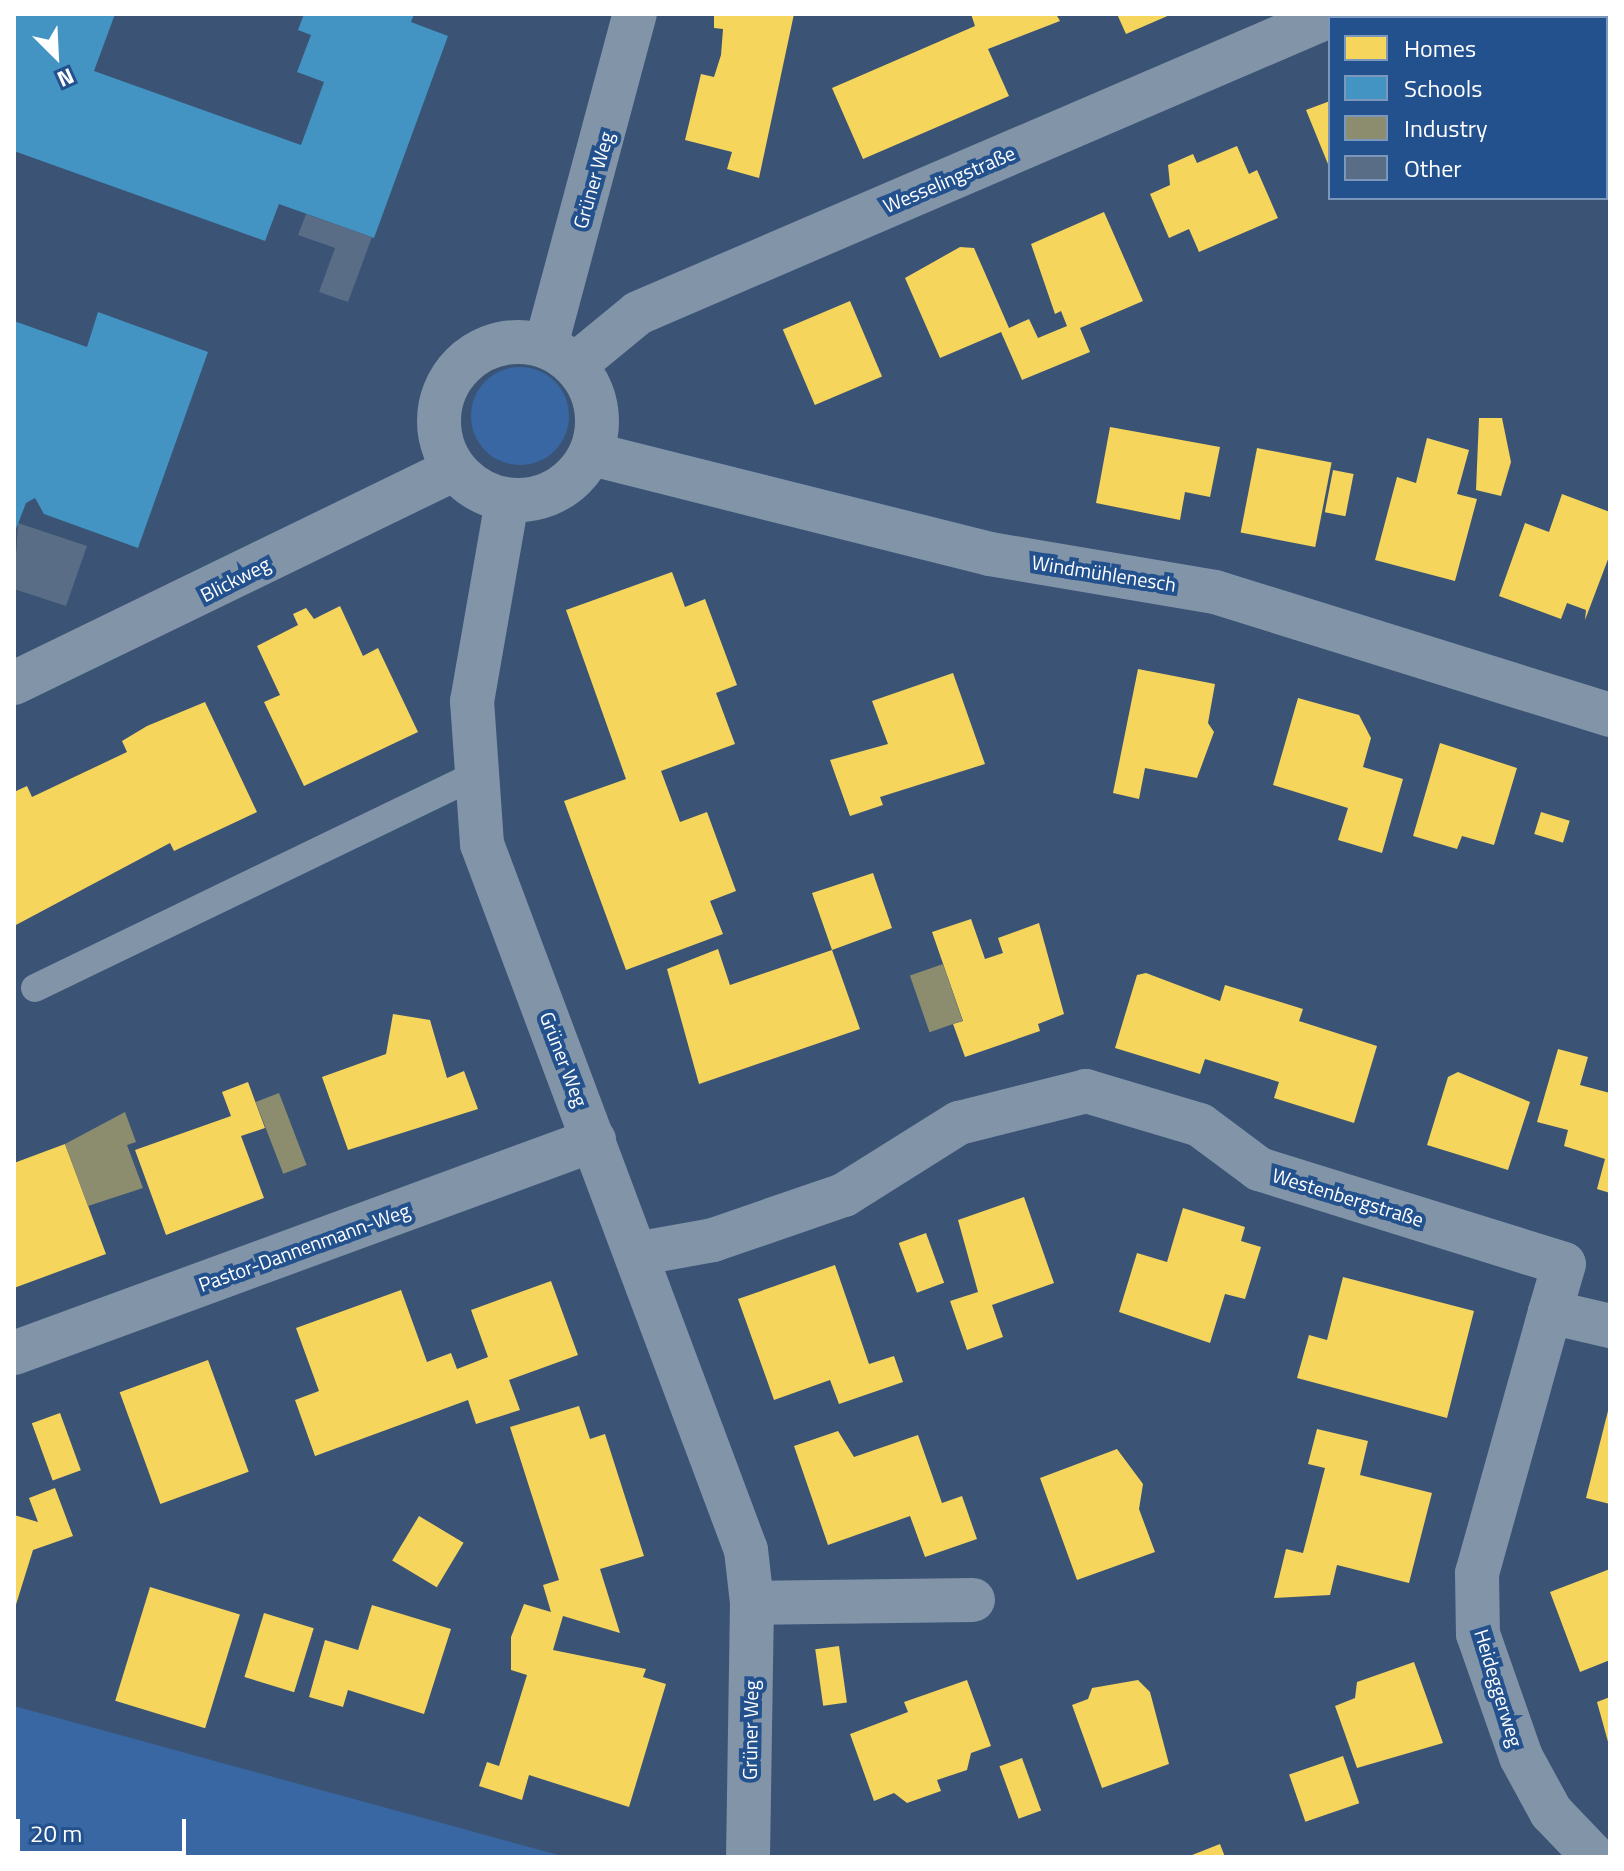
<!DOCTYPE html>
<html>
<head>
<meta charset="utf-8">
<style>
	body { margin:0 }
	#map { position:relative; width:1624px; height:1871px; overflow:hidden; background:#3b5475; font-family:"Titillium Web",sans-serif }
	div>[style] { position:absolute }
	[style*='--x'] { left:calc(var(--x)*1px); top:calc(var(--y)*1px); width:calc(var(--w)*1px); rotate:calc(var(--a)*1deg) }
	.green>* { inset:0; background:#3867a3 }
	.round { border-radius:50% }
	.homes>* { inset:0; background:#f6d55c; transform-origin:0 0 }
	.schools>* { inset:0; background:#4393c3 }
	.industry>* { inset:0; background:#8c8c6e; transform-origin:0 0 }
	.building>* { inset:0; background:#596d87 }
	.lane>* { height:28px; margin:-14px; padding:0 14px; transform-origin:14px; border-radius:14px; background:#8294a8 }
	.street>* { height:44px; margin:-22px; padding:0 22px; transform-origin:22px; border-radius:22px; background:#8294a8 }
	.street>.ring { margin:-22px; padding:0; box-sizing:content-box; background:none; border:44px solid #8294a8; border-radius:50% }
	span { translate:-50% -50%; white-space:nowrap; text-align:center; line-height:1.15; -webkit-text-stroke:8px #23518d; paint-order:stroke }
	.street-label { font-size:20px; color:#fff }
	.frame { position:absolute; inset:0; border:16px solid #fff; pointer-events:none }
	.legend { position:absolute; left:1328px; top:16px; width:280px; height:184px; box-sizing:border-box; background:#23518d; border:2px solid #7b97bb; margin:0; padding:10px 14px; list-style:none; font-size:24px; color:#fff }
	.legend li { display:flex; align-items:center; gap:16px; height:40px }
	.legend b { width:40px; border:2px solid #7b97bb }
	.north { position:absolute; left:16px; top:16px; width:80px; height:80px; -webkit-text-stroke:6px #23518d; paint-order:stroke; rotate:156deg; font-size:22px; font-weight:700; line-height:32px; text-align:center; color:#fff }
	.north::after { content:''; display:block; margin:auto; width:28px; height:36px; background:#fff; clip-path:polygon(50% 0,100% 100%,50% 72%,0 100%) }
	.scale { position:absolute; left:16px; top:1819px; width:170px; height:36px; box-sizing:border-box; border:4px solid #fff; border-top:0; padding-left:10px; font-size:24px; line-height:28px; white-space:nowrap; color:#fff; -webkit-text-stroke:6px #23518d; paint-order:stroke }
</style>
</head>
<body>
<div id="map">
	<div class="green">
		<i class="round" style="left:471px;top:367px;width:98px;height:98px"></i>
		<i style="clip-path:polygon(14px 1706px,566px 1857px,14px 1857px)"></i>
	</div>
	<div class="homes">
		<i style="clip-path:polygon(714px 14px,794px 14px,759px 178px,727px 169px,732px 152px,685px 140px,701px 74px,714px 77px,721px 55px,723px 29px,714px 28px)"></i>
		<i style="clip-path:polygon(971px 14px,1056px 14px,1060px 21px,988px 49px,1009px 96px,863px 159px,832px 88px,975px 26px)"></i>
		<i style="clip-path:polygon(1117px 14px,1172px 14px,1126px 34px)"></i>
		<i style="clip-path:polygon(1330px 101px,1330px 169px,1306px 110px)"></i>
		<i style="clip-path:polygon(1237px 146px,1249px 174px,1257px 170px,1278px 218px,1199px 252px,1189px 229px,1169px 238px,1150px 194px,1170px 185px,1168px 165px,1193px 154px,1197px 163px)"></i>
		<i style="clip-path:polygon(1104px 212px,1143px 301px,1080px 328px,1090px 352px,1022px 380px,1001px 332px,940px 358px,905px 278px,960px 247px,974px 248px,1009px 328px,1029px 319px,1038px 338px,1067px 326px,1061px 311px,1055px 314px,1031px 244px)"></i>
		<i style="left:850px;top:301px;width:82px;height:73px;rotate:67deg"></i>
		<i style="clip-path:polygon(1479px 418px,1502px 418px,1511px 462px,1501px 496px,1476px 490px)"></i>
		<i style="clip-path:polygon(1110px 427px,1220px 447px,1210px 497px,1185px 492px,1180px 520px,1096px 503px)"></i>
		<i style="clip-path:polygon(1427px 438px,1469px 450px,1457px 494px,1477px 499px,1455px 581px,1375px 560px,1397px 477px,1416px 483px)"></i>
		<i style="left:1257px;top:448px;width:76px;height:86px;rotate:11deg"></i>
		<i style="left:1333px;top:470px;width:21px;height:43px;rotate:11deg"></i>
		<i style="clip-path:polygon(1562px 494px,1610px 512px,1610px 554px,1585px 620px,1586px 610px,1567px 603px,1561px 619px,1499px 596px,1525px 523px,1549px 532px)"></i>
		<i style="clip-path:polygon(672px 572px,685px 607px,705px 599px,737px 685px,716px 693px,735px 744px,661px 771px,680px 822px,707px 812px,736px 891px,710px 901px,723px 934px,626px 970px,564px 801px,626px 779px,566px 610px)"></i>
		<i style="clip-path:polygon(340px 606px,363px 656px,378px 648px,418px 732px,304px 786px,264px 702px,280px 695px,257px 646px,298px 625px,293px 614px,306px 608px,314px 619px)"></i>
		<i style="clip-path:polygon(1138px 669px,1215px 684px,1208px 723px,1214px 732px,1197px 778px,1145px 768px,1139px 799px,1113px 793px)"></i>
		<i style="clip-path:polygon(953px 673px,985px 764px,880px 797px,883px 805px,850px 816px,830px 760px,888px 744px,872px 701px)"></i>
		<i style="clip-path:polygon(1298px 698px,1359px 715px,1371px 738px,1363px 767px,1403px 779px,1382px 853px,1338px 840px,1348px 808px,1273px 785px)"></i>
		<i style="clip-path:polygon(205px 702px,257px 812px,174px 851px,170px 843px,14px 926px,14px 792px,27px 786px,32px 797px,127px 752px,122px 741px,147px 726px)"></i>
		<i style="clip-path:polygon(1440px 743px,1517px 768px,1494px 845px,1462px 836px,1457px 849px,1413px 836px)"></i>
		<i style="left:1541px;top:812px;width:30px;height:23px;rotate:17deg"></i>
		<i style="clip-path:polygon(873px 873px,892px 928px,832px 950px,860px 1029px,699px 1084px,667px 969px,718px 949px,730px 985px,832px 950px,812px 893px)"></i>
		<i style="clip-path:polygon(971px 919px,985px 959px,1003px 953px,998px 938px,1039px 923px,1064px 1014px,1038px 1024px,1040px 1031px,965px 1057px,953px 1024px,963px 1021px,932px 932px)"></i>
		<i style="clip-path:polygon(1146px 973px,1220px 1001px,1225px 985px,1303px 1009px,1299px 1021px,1377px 1046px,1354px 1123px,1274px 1098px,1279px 1082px,1205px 1059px,1200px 1074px,1115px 1048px,1137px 975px)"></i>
		<i style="clip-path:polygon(393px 1014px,430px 1020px,447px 1078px,464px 1071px,478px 1109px,348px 1150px,322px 1077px,386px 1054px)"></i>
		<i style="clip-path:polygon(1558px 1049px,1588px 1057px,1580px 1085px,1610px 1093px,1610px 1193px,1597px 1189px,1605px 1159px,1564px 1146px,1568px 1130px,1537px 1122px)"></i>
		<i style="clip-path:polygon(1458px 1072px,1530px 1102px,1508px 1170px,1427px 1145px,1448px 1077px)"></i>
		<i style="clip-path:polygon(248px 1082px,265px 1128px,241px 1136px,264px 1198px,166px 1235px,135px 1150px,231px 1116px,222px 1092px)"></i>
		<i style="clip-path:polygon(65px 1144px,106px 1254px,14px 1288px,14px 1163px)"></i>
		<i style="clip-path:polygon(1024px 1197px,1054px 1283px,992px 1305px,1003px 1337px,967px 1350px,950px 1301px,978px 1292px,958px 1220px)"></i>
		<i style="clip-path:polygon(1183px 1208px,1245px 1227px,1241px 1241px,1261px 1247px,1245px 1299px,1225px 1294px,1210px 1343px,1119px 1312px,1137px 1253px,1167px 1262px)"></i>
		<i style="left:926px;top:1233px;width:53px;height:29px;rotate:70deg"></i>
		<i style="clip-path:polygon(835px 1265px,869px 1364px,894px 1356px,903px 1382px,839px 1404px,830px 1380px,774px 1400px,738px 1299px)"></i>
		<i style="clip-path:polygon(1343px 1277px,1474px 1311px,1447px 1418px,1297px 1378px,1309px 1335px,1327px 1340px)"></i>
		<i style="clip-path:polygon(551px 1281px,578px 1355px,509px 1380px,520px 1410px,476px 1424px,468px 1400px,315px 1456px,295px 1400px,319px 1391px,296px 1328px,401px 1290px,427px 1362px,451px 1353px,457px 1369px,488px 1357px,471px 1310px)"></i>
		<i style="left:208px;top:1360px;width:119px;height:94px;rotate:70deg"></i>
		<i style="clip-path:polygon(579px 1406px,590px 1439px,605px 1434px,644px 1556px,600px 1569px,620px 1633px,563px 1616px,553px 1650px,646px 1669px,643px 1677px,666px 1684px,629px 1807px,529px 1775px,522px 1800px,479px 1786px,487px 1762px,499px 1766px,527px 1675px,511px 1670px,511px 1637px,524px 1604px,551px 1612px,543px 1585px,559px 1580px,510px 1427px)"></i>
		<i style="clip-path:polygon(1609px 1407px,1610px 1408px,1610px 1504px,1586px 1498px)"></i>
		<i style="left:60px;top:1413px;width:61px;height:30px;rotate:70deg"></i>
		<i style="clip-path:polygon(1317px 1429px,1368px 1441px,1360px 1475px,1432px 1493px,1409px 1583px,1337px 1565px,1330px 1595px,1274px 1598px,1286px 1549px,1303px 1553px,1325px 1468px,1308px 1464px)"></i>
		<i style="clip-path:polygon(838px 1431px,854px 1457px,918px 1435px,942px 1503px,962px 1496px,977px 1539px,925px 1557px,910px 1516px,828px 1545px,794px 1446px)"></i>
		<i style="clip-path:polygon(1117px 1449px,1143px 1484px,1139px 1509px,1155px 1552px,1077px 1580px,1040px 1478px)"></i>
		<i style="clip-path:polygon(55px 1488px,73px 1536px,33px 1550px,14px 1611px,14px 1515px,38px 1522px,29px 1498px)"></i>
		<i style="left:419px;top:1516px;width:52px;height:52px;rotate:31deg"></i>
		<i style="clip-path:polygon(1610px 1569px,1610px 1660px,1580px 1672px,1550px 1592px)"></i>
		<i style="left:150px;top:1587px;width:94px;height:119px;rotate:17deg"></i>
		<i style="clip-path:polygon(372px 1605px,451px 1629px,424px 1714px,348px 1690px,343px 1707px,309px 1697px,325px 1640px,358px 1650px)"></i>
		<i style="left:264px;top:1613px;width:52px;height:67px;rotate:17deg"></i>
		<i style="left:839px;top:1646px;width:57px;height:24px;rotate:82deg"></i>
		<i style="clip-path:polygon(1414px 1662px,1443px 1743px,1357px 1768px,1335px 1706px,1355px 1698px,1357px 1682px)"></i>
		<i style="clip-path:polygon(967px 1680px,991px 1746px,971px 1753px,967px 1770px,937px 1780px,941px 1791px,907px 1803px,894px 1793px,874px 1801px,850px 1734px,908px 1712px,904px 1702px)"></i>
		<i style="clip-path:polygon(1138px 1680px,1150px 1692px,1169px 1764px,1102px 1788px,1072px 1705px,1088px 1699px,1092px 1688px)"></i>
		<i style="clip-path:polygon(1610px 1697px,1610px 1749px,1597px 1702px)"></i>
		<i style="left:1343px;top:1756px;width:50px;height:57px;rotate:71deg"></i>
		<i style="left:1022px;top:1758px;width:56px;height:24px;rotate:70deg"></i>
		<i style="clip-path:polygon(1220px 1844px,1225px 1857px,1187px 1857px)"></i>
	</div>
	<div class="schools">
		<i style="clip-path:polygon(14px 14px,115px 14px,94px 71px,301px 145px,324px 82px,297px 72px,311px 35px,298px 30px,304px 14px,414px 14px,411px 22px,448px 36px,374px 238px,279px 204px,265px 241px,14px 151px)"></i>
		<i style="clip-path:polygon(98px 312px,208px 352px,138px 548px,44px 514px,35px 498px,26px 503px,14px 534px,14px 321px,87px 347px)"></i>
	</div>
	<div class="industry">
		<i style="left:943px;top:964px;width:60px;height:35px;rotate:71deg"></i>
		<i style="left:279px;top:1093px;width:77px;height:25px;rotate:69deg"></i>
		<i style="clip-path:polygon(125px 1112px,136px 1142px,127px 1145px,143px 1188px,88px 1206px,65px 1144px)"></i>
	</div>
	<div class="building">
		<i style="clip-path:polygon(306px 214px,372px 237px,348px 302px,319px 292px,335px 248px,298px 235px)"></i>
		<i style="clip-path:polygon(18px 523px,87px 546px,66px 606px,14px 589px)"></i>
	</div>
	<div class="lane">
		<i style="--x:35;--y:988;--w:491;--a:-25.8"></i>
	</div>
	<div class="street">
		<i class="ring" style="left:439px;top:342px;width:114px;height:114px"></i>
		<i style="--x:546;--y:345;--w:343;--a:-75"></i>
		<i style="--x:576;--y:364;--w:80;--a:-39.4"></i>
		<i style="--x:638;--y:313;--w:758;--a:-23.25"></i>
		<i style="--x:592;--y:454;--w:410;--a:14.1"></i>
		<i style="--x:990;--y:554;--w:228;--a:9.6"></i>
		<i style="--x:1215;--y:592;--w:414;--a:17.3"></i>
		<i style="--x:507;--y:501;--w:203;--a:99.9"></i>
		<i style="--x:472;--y:701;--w:143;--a:86"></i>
		<i style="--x:482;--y:844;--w:754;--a:69.5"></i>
		<i style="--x:746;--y:1550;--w:53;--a:83.5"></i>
		<i style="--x:752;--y:1603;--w:254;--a:90.9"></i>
		<i style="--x:14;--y:683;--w:489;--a:-25.9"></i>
		<i style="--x:636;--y:1254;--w:78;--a:-10.3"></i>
		<i style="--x:713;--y:1240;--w:139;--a:-19"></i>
		<i style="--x:844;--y:1195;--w:136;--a:-32.1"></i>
		<i style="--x:959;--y:1123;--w:131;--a:-14.1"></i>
		<i style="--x:1086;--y:1091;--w:119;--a:16.6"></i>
		<i style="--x:1200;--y:1125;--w:74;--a:36.7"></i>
		<i style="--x:1259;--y:1169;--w:319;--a:17.3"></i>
		<i style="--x:1564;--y:1264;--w:50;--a:106.3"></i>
		<i style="--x:1550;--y:1312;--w:62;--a:13.1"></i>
		<i style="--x:1550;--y:1312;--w:271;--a:105.6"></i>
		<i style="--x:1477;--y:1573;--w:61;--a:89.1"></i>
		<i style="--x:1478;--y:1634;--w:130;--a:70.7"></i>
		<i style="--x:1521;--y:1757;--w:63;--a:61.4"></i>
		<i style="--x:1551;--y:1812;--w:62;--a:46.3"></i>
		<i style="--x:14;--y:1353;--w:618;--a:-20.17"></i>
		<i style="--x:752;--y:1603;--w:221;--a:-0.8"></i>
	</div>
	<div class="street-label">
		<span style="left:949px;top:179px;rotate:-23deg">Wesselingstraße</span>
		<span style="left:593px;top:180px;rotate:-74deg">Grüner Weg</span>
		<span style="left:1104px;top:573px;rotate:9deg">Windmühlenesch</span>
		<span style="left:235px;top:579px;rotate:-27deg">Blickweg</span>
		<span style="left:564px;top:1059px;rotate:69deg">Grüner Weg</span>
		<span style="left:1348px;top:1197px;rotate:17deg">Westenbergstraße</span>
		<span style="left:304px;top:1247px;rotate:-20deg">Pastor-Dannenmann-Weg</span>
		<span style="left:1499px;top:1688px;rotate:73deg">Heideggerweg</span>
		<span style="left:750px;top:1730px;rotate:-89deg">Grüner Weg</span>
	</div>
	<div class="frame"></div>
	<ul class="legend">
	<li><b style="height:22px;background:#f6d55c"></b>Homes</li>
	<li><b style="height:22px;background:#4393c3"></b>Schools</li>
	<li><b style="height:22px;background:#8c8c6e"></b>Industry</li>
	<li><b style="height:22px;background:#596d87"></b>Other</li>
	</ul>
	<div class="north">N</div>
	<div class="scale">20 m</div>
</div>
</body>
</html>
